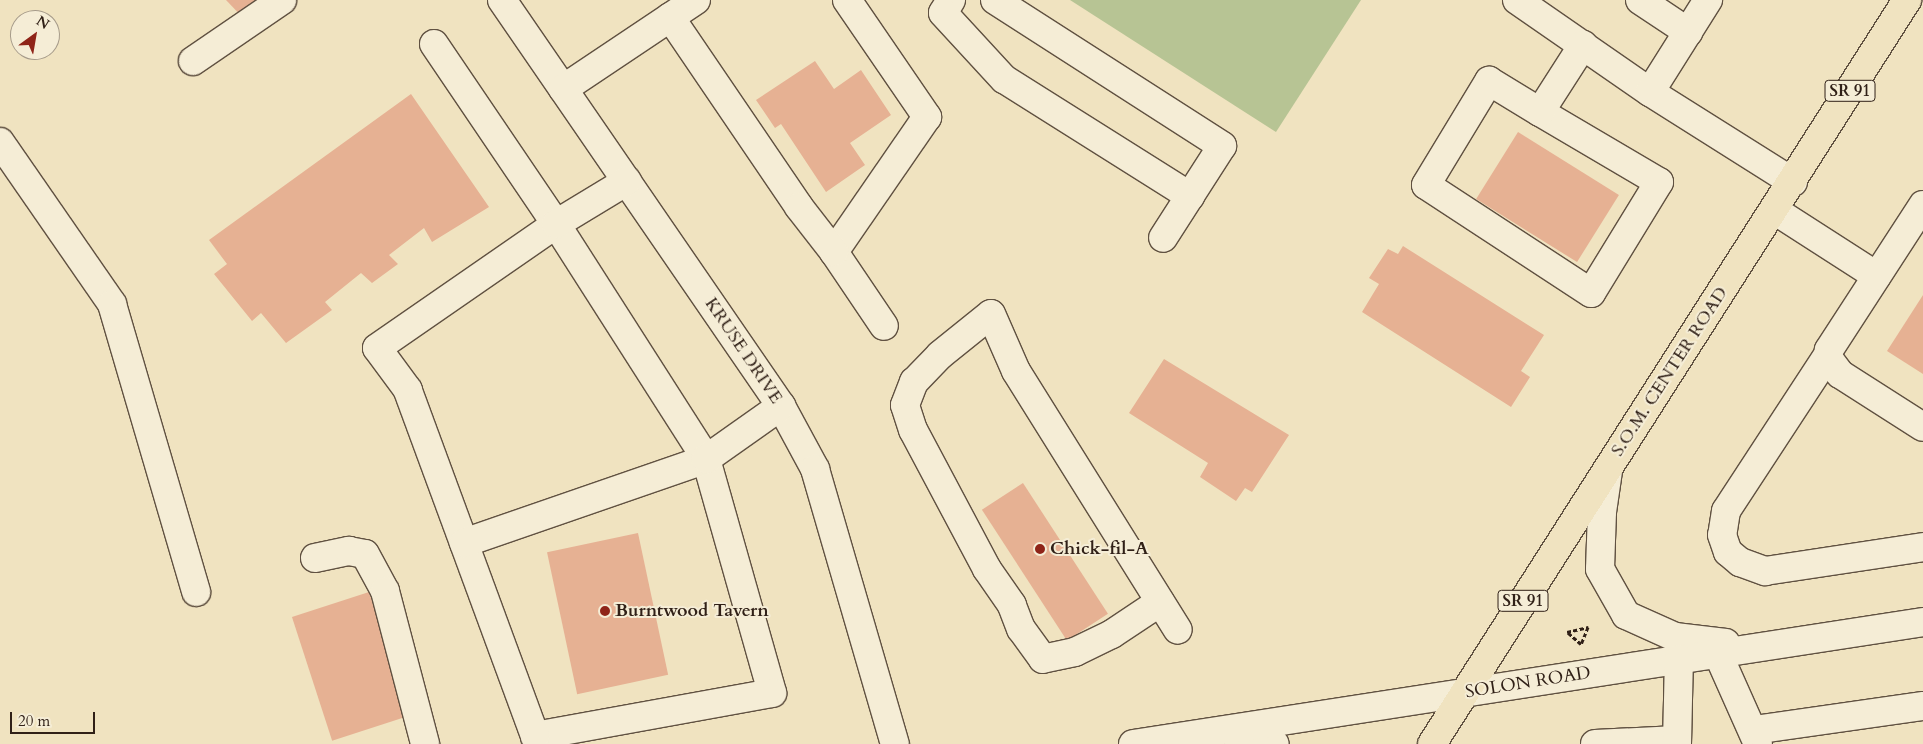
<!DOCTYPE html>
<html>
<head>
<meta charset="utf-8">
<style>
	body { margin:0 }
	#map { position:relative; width:1923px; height:744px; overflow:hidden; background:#f0e3c0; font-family:Cardo,serif }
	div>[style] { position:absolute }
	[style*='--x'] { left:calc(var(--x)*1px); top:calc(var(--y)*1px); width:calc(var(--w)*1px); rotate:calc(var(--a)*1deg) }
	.green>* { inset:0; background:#b7c494 }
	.building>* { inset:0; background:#e6b193; transform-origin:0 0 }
	.path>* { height:3px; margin-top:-1.5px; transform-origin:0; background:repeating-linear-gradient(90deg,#302017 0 4px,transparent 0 6.5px) }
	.roads { filter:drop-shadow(1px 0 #605141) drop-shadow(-1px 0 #605141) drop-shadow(0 1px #605141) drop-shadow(0 -1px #605141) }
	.minor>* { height:28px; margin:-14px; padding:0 14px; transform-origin:14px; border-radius:14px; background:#f5edd6 }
	.major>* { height:28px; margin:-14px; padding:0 14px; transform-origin:14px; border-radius:14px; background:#f0e3c0 }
	.dots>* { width:14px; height:14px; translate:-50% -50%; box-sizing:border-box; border:2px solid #f5edd6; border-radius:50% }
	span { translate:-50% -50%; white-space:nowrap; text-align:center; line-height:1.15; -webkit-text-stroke:4px #f5edd6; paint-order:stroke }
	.shield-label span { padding:1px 4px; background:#f5edd6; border:1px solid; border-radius:4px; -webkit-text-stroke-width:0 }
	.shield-label { font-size:16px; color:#302017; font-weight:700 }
	.street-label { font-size:18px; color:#302017 }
	.poi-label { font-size:18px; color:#302017; font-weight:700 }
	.left { translate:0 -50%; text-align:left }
	.north { position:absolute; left:10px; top:10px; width:50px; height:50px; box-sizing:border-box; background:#f5edd6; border:1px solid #a69b8a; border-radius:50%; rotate:32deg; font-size:14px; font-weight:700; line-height:20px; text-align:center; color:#302017 }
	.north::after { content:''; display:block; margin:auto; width:18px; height:22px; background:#8f2418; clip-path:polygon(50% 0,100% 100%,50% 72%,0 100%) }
	.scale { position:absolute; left:10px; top:712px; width:85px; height:22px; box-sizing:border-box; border:2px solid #302017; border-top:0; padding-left:6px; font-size:15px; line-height:18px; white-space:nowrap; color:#302017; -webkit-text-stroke:4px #f5edd6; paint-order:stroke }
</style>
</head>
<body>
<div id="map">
	<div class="green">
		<i style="clip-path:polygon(1070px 0,1361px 0,1276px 132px)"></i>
	</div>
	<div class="building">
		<i style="clip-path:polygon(226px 0,269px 0,246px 21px)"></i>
		<i style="clip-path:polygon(815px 61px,834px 89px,861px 70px,891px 115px,850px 143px,865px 165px,826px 192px,781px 124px,775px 128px,756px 100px)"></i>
		<i style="clip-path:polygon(411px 94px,489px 207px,432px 242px,424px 228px,389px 255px,398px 264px,372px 283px,361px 273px,325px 302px,332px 310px,286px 343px,261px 313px,252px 321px,214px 274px,227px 264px,209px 240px)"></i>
		<i style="left:1518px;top:132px;width:119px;height:79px;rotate:32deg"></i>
		<i style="clip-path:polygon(1403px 246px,1544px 335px,1521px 371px,1530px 377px,1511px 407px,1362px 312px,1379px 284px,1369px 278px,1388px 249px,1398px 254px)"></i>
		<i style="clip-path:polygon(1923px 295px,1923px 374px,1887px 351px)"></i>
		<i style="clip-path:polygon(1164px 359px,1289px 435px,1252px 492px,1245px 488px,1236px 501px,1200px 477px,1208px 463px,1129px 413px)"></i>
		<i style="left:1023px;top:483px;width:156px;height:49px;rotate:57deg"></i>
		<i style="left:638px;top:533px;width:145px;height:93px;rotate:78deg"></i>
		<i style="left:369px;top:592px;width:130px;height:81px;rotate:72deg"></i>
	</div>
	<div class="path">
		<i style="--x:1588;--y:627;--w:18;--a:112"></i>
		<i style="--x:1581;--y:644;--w:18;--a:-139"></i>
		<i style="--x:1567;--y:632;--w:22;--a:-13"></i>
	</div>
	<div class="roads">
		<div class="minor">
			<i style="--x:502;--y:0;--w:493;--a:55.5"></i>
			<i style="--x:781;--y:406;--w:72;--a:61.6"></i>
			<i style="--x:815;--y:469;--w:286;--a:73.8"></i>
			<i style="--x:847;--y:0;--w:142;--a:55.6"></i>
			<i style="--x:927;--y:117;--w:164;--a:124.6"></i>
			<i style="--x:834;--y:252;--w:89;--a:56"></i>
			<i style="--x:951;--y:0;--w:15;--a:122"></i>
			<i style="--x:943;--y:13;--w:90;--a:47.3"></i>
			<i style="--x:1004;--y:79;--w:220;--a:32.2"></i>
			<i style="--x:995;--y:0;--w:270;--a:32.7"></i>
			<i style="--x:1222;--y:146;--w:109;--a:122.7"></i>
			<i style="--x:1517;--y:0;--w:162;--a:34.7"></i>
			<i style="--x:1650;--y:92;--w:169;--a:32.2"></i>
			<i style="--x:1640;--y:0;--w:58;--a:33.7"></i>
			<i style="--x:670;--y:17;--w:230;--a:55.8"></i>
			<i style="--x:799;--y:207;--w:57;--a:52.1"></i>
			<i style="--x:434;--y:44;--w:217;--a:55.9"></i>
			<i style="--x:556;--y:224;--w:279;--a:57.4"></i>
			<i style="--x:706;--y:459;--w:243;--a:74.2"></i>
			<i style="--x:772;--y:693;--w:241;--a:169.7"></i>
			<i style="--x:535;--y:736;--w:369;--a:-110.2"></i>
			<i style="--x:408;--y:390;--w:52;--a:-126.4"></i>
			<i style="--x:377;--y:348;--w:218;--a:-34.7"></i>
			<i style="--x:556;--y:224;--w:83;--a:-31.2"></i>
			<i style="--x:193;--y:61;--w:108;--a:-34.4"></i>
			<i style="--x:563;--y:89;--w:160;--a:-33.8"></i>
			<i style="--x:1650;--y:92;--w:109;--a:-57.8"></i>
			<i style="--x:1540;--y:112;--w:138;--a:30.5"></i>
			<i style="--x:1659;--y:182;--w:130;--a:121.5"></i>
			<i style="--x:1591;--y:293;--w:197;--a:-146.8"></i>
			<i style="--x:1426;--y:185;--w:122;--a:-58.8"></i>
			<i style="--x:1489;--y:81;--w:60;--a:31.3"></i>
			<i style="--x:1540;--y:112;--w:80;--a:-57.3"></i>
			<i style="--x:0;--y:142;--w:197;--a:55.3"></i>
			<i style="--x:112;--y:304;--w:300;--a:73.7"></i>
			<i style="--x:1923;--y:205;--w:173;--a:123"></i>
			<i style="--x:1829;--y:350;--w:8;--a:97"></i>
			<i style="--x:1828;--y:358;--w:20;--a:53"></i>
			<i style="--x:1840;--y:374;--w:98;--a:32.6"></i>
			<i style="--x:1774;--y:210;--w:122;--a:32.7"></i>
			<i style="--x:1828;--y:355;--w:186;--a:123.2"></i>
			<i style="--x:1726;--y:511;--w:24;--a:99"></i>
			<i style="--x:1722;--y:535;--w:18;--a:71"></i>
			<i style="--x:1728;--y:552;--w:16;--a:40"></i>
			<i style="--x:1740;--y:562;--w:27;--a:20"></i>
			<i style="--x:1765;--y:571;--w:160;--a:-8.6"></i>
			<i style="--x:1608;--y:471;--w:41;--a:98.3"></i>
			<i style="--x:1602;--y:512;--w:57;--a:92"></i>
			<i style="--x:1600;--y:569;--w:53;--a:60.5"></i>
			<i style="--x:1626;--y:615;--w:54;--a:24.2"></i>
			<i style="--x:1675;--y:637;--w:51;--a:6.7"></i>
			<i style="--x:464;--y:543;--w:256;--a:-19.1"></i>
			<i style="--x:706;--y:459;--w:92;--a:-35.2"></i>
			<i style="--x:315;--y:558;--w:35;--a:-12"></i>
			<i style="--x:349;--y:551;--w:16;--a:11"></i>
			<i style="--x:365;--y:554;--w:42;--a:61.6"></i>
			<i style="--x:385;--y:591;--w:158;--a:75.3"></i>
			<i style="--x:1160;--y:602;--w:58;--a:146.3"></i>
			<i style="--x:1112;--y:634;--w:41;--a:154.1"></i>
			<i style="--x:1075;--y:652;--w:33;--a:168"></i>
			<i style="--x:1043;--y:659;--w:37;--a:-126"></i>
			<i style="--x:1021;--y:629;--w:26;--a:-111"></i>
			<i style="--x:1012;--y:605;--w:44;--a:-124.8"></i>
			<i style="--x:987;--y:569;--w:157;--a:-118"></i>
			<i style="--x:913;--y:430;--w:26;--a:-108"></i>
			<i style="--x:905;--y:405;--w:25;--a:-69"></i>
			<i style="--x:914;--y:382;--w:37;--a:-46"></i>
			<i style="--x:940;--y:355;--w:65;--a:-38.8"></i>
			<i style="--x:991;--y:314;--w:62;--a:66.3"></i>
			<i style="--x:1016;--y:371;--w:305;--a:58"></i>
			<i style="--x:1718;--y:654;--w:98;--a:66"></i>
			<i style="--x:1754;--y:730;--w:171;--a:-8.1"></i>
			<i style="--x:1234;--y:733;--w:42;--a:15"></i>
			<i style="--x:1133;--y:744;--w:799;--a:-8.78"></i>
			<i style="--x:1595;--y:744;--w:82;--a:-2.8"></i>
			<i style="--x:1677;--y:744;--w:85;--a:-88.7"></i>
		</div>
		<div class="major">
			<i style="--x:1432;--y:744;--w:883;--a:-57.44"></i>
		</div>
	</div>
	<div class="dots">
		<i style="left:1040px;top:549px;background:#8f2418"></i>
		<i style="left:605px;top:611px;background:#8f2418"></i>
	</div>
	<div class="shield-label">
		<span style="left:1850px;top:91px">SR 91</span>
		<span style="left:1523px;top:601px">SR 91</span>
	</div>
	<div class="street-label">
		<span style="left:743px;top:351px;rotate:56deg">KRUSE DRIVE</span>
		<span style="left:1670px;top:372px;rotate:-57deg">S.O.M. CENTER ROAD</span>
		<span style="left:1528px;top:683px;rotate:-9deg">SOLON ROAD</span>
	</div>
	<div class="poi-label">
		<span class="left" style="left:1050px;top:549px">Chick-fil-A</span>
		<span class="left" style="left:615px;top:611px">Burntwood Tavern</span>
	</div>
	<div class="north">N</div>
	<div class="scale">20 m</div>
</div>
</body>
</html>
